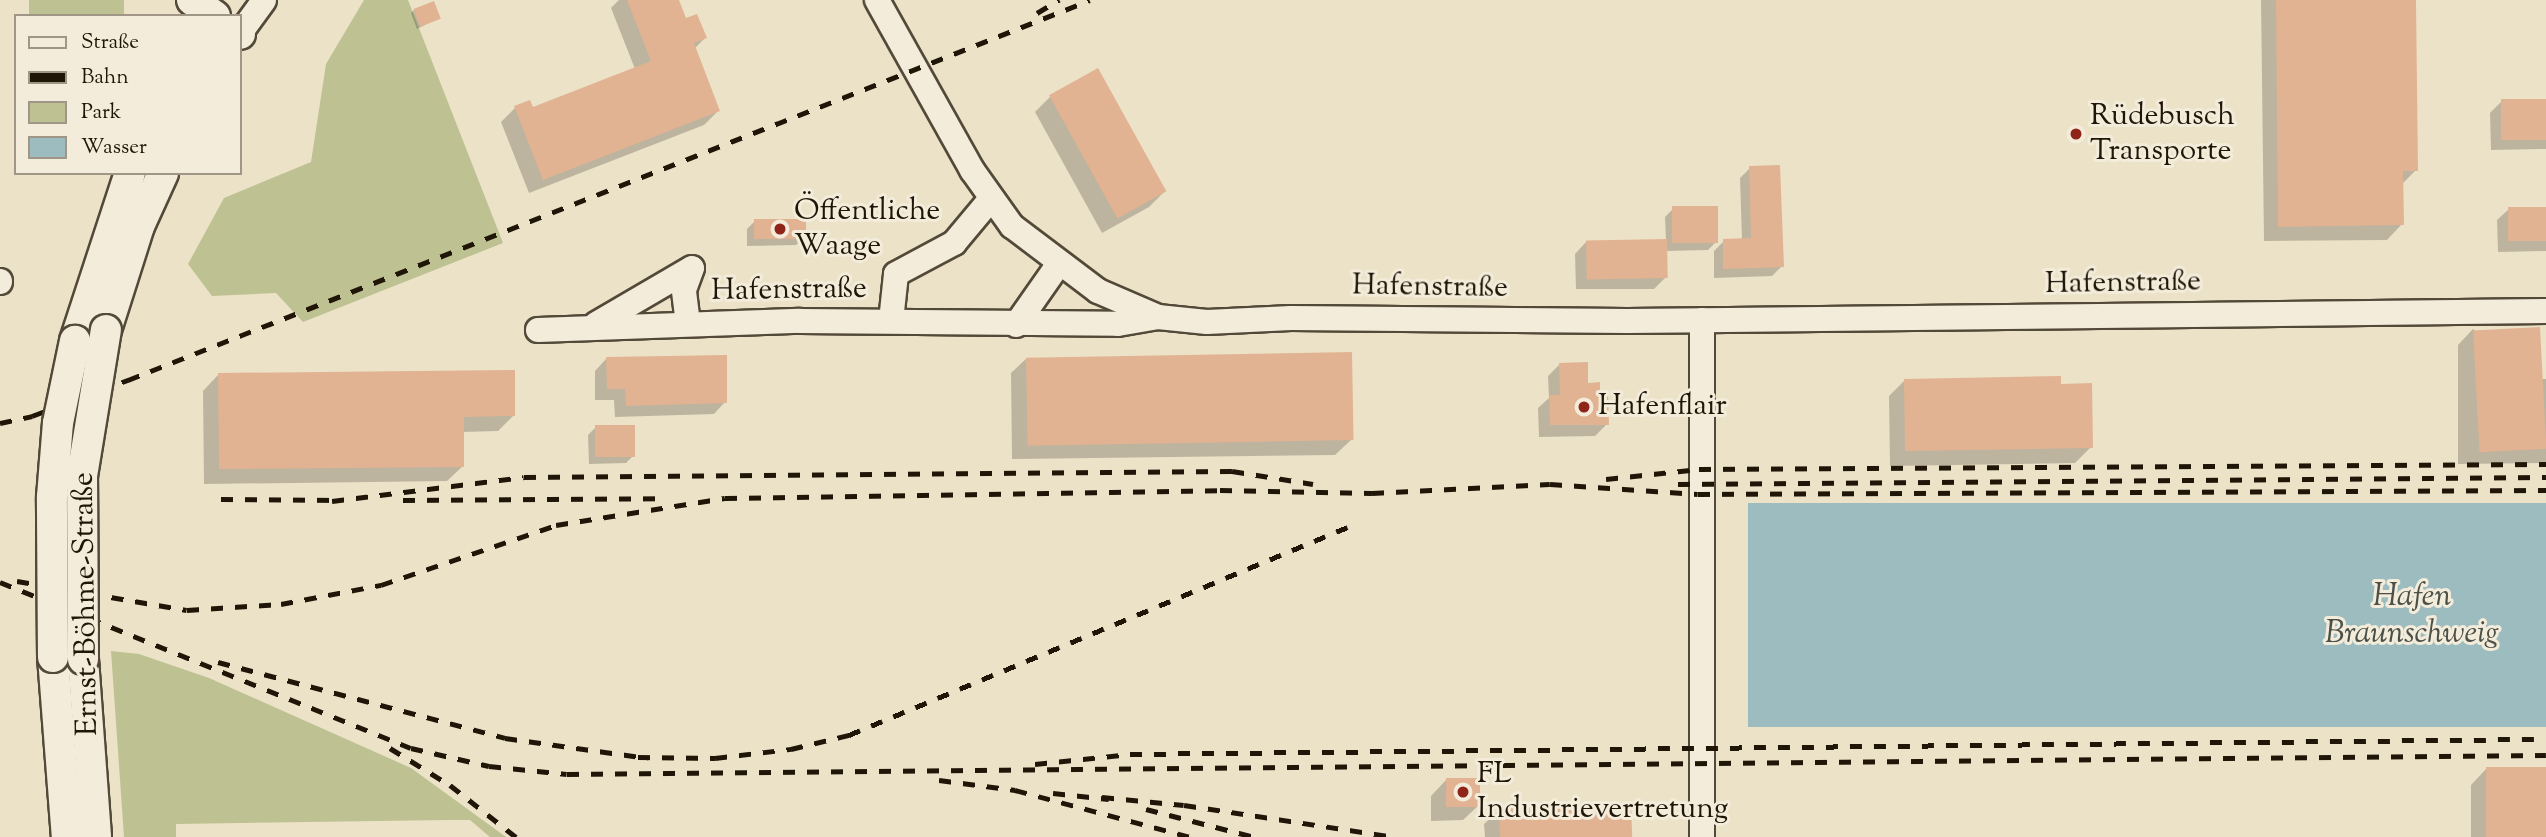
<!DOCTYPE html>
<html>
<head>
<meta charset="utf-8">
<style>
	body { margin:0 }
	#map { position:relative; width:2546px; height:837px; overflow:hidden; background:#ece2c7; font-family:"Sorts Mill Goudy",serif }
	div>[style] { position:absolute }
	[style*='--x'] { left:calc(var(--x)*1px); top:calc(var(--y)*1px); width:calc(var(--w)*1px); rotate:calc(var(--a)*1deg) }
	.green>* { inset:0; background:#bec191; transform-origin:0 0 }
	.water>* { inset:0; background:#9cbcbf; transform-origin:0 0 }
	.shadow>* { inset:0; background:#0003 }
	.building>* { inset:0; background:#e1b392; transform-origin:0 0 }
	.roads { filter:drop-shadow(2px 0 #534938) drop-shadow(-2px 0 #534938) drop-shadow(0 2px #534938) drop-shadow(0 -2px #534938) }
	.minor>* { height:24px; margin:-12px; padding:0 12px; transform-origin:12px; border-radius:12px; background:#f3ecdb }
	.tertiary>* { height:30px; margin:-15px; padding:0 15px; transform-origin:15px; border-radius:15px; background:#f3ecdb }
	.rail>* { height:5px; margin-top:-2.5px; transform-origin:0; background:repeating-linear-gradient(90deg,#201608 0 12px,transparent 0 24px) }
	.bridges { filter:drop-shadow(2px 0 #534938) drop-shadow(-2px 0 #534938) drop-shadow(0 2px #534938) drop-shadow(0 -2px #534938) }
	.tertiary-bridge>* { height:30px; margin:-15px; padding:0 15px; transform-origin:15px; border-radius:15px; background:#f3ecdb }
	.dots>* { width:19px; height:19px; translate:-50% -50%; box-sizing:border-box; border:4px solid #f3ecdb; border-radius:50% }
	span { translate:-50% -50%; white-space:nowrap; text-align:center; line-height:1.15; -webkit-text-stroke:6px #f3ecdb; paint-order:stroke }
	.poi-label { font-size:30px; color:#201608 }
	.left { translate:0 -50%; text-align:left }
	.street-label { font-size:30px; color:#201608 }
	.water-label { font-size:32px; color:#4b5048; font-style:italic }
	.legend { position:absolute; left:14px; top:14px; width:228px; height:161px; box-sizing:border-box; background:#f3ecdb; border:2px solid #9f9687; margin:0; padding:9px 12px; list-style:none; font-size:21px; color:#201608 }
	.legend li { display:flex; align-items:center; gap:14px; height:35px }
	.legend b { width:35px; border:2px solid #9f9687 }
</style>
</head>
<body>
<div id="map">
	<div class="green">
		<i style="left:29px;top:0;width:95px;height:16px"></i>
		<i style="clip-path:polygon(364px 0,408px 0,503px 243px,303px 322px,276px 293px,212px 296px,188px 264px,224px 198px,311px 162px,326px 64px)"></i>
		<i style="clip-path:polygon(111px 651px,139px 654px,209px 678px,411px 768px,506px 837px,490px 837px,470px 820px,448px 820px,176px 824px,176px 837px,124px 837px)"></i>
	</div>
	<div class="water">
		<i style="left:2546px;top:503px;width:224px;height:798px;rotate:90deg"></i>
	</div>
	<div class="shadow">
		<i style="clip-path:polygon(619px 0,677px 0,685px 20px,705px 38px,694px 49px,718px 111px,704px 125px,529px 193px,501px 122px,515px 108px,532px 109px,635px 69px,611px 8px)"></i>
		<i style="clip-path:polygon(2261px 0,2414px 0,2416px 170px,2402px 184px,2402px 224px,2387px 240px,2264px 241px)"></i>
		<i style="clip-path:polygon(414px 10px,439px 18px,417px 29px,411px 13px)"></i>
		<i style="clip-path:polygon(1050px 97px,1164px 192px,1149px 207px,1102px 233px,1035px 112px)"></i>
		<i style="clip-path:polygon(2546px 100px,2546px 149px,2491px 150px,2490px 113px,2502px 101px)"></i>
		<i style="clip-path:polygon(1750px 168px,1782px 266px,1772px 276px,1714px 278px,1714px 251px,1724px 241px,1742px 240px,1740px 178px)"></i>
		<i style="clip-path:polygon(2546px 208px,2546px 251px,2498px 252px,2497px 220px,2509px 209px)"></i>
		<i style="clip-path:polygon(1673px 209px,1716px 242px,1708px 250px,1666px 251px,1666px 277px,1654px 289px,1576px 289px,1575px 254px,1586px 242px,1666px 241px,1665px 217px)"></i>
		<i style="clip-path:polygon(755px 221px,804px 237px,796px 245px,747px 246px,747px 229px)"></i>
		<i style="clip-path:polygon(2473px 329px,2539px 379px,2546px 379px,2546px 463px,2458px 464px,2458px 345px)"></i>
		<i style="clip-path:polygon(1027px 358px,1351px 440px,1335px 455px,1012px 459px,1011px 373px)"></i>
		<i style="clip-path:polygon(606px 359px,725px 402px,714px 414px,615px 417px,614px 400px,595px 400px,595px 371px)"></i>
		<i style="clip-path:polygon(1560px 364px,1586px 385px,1607px 424px,1595px 436px,1539px 437px,1538px 408px,1549px 398px,1548px 376px)"></i>
		<i style="clip-path:polygon(218px 375px,513px 416px,498px 431px,462px 432px,463px 466px,447px 481px,204px 484px,203px 391px)"></i>
		<i style="clip-path:polygon(1905px 380px,2059px 386px,2091px 447px,2075px 463px,1890px 466px,1889px 396px)"></i>
		<i style="clip-path:polygon(596px 427px,634px 455px,626px 463px,589px 464px,588px 435px)"></i>
		<i style="clip-path:polygon(2486px 769px,2546px 769px,2546px 837px,2471px 837px,2471px 785px)"></i>
		<i style="clip-path:polygon(1446px 780px,1479px 805px,1463px 820px,1431px 821px,1431px 796px)"></i>
		<i style="clip-path:polygon(1500px 809px,1630px 837px,1485px 837px,1484px 824px)"></i>
	</div>
	<div class="building">
		<i style="clip-path:polygon(627px 0,679px 0,686px 18px,697px 14px,707px 38px,694px 43px,720px 111px,543px 180px,514px 106px,530px 100px,533px 107px,651px 61px)"></i>
		<i style="clip-path:polygon(2276px 0,2416px 0,2418px 171px,2403px 171px,2404px 225px,2278px 227px)"></i>
		<i style="left:434px;top:1px;width:19px;height:22px;rotate:69deg"></i>
		<i style="left:1098px;top:68px;width:141px;height:56px;rotate:61deg"></i>
		<i style="left:2501px;top:99px;width:45px;height:41px"></i>
		<i style="clip-path:polygon(1780px 165px,1784px 267px,1723px 269px,1723px 239px,1751px 238px,1749px 166px)"></i>
		<i style="left:1718px;top:206px;width:37px;height:46px;rotate:90deg"></i>
		<i style="left:2508px;top:207px;width:38px;height:34px"></i>
		<i style="left:754px;top:219px;width:52px;height:20px"></i>
		<i style="left:1667px;top:239px;width:39px;height:81px;rotate:89deg"></i>
		<i style="left:2540px;top:327px;width:122px;height:67px;rotate:87deg"></i>
		<i style="left:1352px;top:352px;width:88px;height:326px;rotate:89deg"></i>
		<i style="clip-path:polygon(727px 355px,727px 403px,626px 406px,625px 389px,607px 389px,606px 357px)"></i>
		<i style="clip-path:polygon(1588px 362px,1588px 383px,1600px 382px,1600px 394px,1608px 394px,1609px 425px,1550px 425px,1549px 395px,1560px 395px,1559px 363px)"></i>
		<i style="clip-path:polygon(515px 370px,515px 416px,464px 417px,464px 467px,219px 469px,218px 373px)"></i>
		<i style="clip-path:polygon(2061px 376px,2061px 384px,2092px 383px,2093px 448px,1905px 451px,1904px 379px)"></i>
		<i style="left:595px;top:425px;width:40px;height:32px"></i>
		<i style="left:2486px;top:767px;width:60px;height:70px"></i>
		<i style="left:1446px;top:778px;width:34px;height:29px"></i>
		<i style="left:1631px;top:803px;width:34px;height:132px;rotate:88deg"></i>
	</div>
	<div class="roads">
		<div class="minor">
			<i style="--x:877;--y:0;--w:195;--a:60.8"></i>
			<i style="--x:972;--y:170;--w:69;--a:54.5"></i>
			<i style="--x:1012;--y:226;--w:108;--a:37.1"></i>
			<i style="--x:1098;--y:291;--w:65;--a:23.4"></i>
			<i style="--x:1158;--y:317;--w:49;--a:5.8"></i>
			<i style="--x:1207;--y:322;--w:84;--a:-2.7"></i>
			<i style="--x:1291;--y:318;--w:336;--a:0.5"></i>
			<i style="--x:1627;--y:321;--w:919;--a:-0.62"></i>
			<i style="--x:241;--y:32;--w:39;--a:-54"></i>
			<i style="--x:0;--y:281;--w:1;--a:90"></i>
			<i style="--x:1702;--y:320;--w:517;--a:90"></i>
			<i style="--x:891;--y:321;--w:47;--a:-83.9"></i>
			<i style="--x:896;--y:274;--w:66;--a:-28.1"></i>
			<i style="--x:954;--y:243;--w:56;--a:-50.1"></i>
			<i style="--x:596;--y:324;--w:111;--a:-30.3"></i>
			<i style="--x:688;--y:324;--w:34;--a:-97"></i>
			<i style="--x:684;--y:290;--w:23;--a:-70"></i>
			<i style="--x:1016;--y:325;--w:73;--a:-55"></i>
			<i style="--x:538;--y:330;--w:262;--a:-2"></i>
			<i style="--x:800;--y:321;--w:318;--a:0.5"></i>
			<i style="--x:1118;--y:324;--w:41;--a:-9.9"></i>
		</div>
		<div class="tertiary">
			<i style="--x:192;--y:0;--w:28;--a:35"></i>
			<i style="--x:240;--y:31;--w:3;--a:90"></i>
			<i style="--x:106;--y:330;--w:109;--a:-72.4"></i>
			<i style="--x:139;--y:226;--w:58;--a:-65.6"></i>
			<i style="--x:75;--y:341;--w:177;--a:-71.9"></i>
			<i style="--x:53;--y:657;--w:181;--a:85.6"></i>
			<i style="--x:83;--y:659;--w:178;--a:85.8"></i>
		</div>
	</div>
	<div class="rail">
		<i style="--x:1037;--y:13;--w:26;--a:-31"></i>
		<i style="--x:0;--y:423;--w:33;--a:-12"></i>
		<i style="--x:32;--y:416;--w:103;--a:-20.6"></i>
		<i style="--x:128;--y:380;--w:1034;--a:-21.55"></i>
		<i style="--x:1606;--y:479;--w:94;--a:-6.1"></i>
		<i style="--x:1699;--y:469;--w:847;--a:-0.34"></i>
		<i style="--x:1678;--y:484;--w:868;--a:-0.46"></i>
		<i style="--x:221;--y:499;--w:119;--a:0.5"></i>
		<i style="--x:403;--y:500;--w:263;--a:-0.4"></i>
		<i style="--x:332;--y:501;--w:193;--a:-7.1"></i>
		<i style="--x:524;--y:477;--w:708;--a:-0.49"></i>
		<i style="--x:1232;--y:471;--w:82;--a:9.1"></i>
		<i style="--x:17;--y:581;--w:172;--a:9.7"></i>
		<i style="--x:187;--y:610;--w:94;--a:-3.7"></i>
		<i style="--x:281;--y:604;--w:102;--a:-10.8"></i>
		<i style="--x:381;--y:585;--w:185;--a:-18.9"></i>
		<i style="--x:556;--y:525;--w:171;--a:-9.1"></i>
		<i style="--x:725;--y:498;--w:495;--a:-0.9"></i>
		<i style="--x:1220;--y:490;--w:152;--a:1.1"></i>
		<i style="--x:1372;--y:493;--w:178;--a:-2.9"></i>
		<i style="--x:1550;--y:484;--w:148;--a:3.9"></i>
		<i style="--x:1698;--y:494;--w:848;--a:-0.27"></i>
		<i style="--x:0;--y:582;--w:443;--a:22"></i>
		<i style="--x:411;--y:748;--w:80;--a:13"></i>
		<i style="--x:489;--y:766;--w:78;--a:5.9"></i>
		<i style="--x:567;--y:774;--w:1979;--a:-0.55"></i>
		<i style="--x:218;--y:662;--w:297;--a:14.8"></i>
		<i style="--x:505;--y:738;--w:144;--a:8"></i>
		<i style="--x:390;--y:748;--w:70;--a:31.7"></i>
		<i style="--x:450;--y:785;--w:84;--a:38.2"></i>
		<i style="--x:638;--y:757;--w:77;--a:0.7"></i>
		<i style="--x:715;--y:758;--w:77;--a:-6.8"></i>
		<i style="--x:791;--y:749;--w:60;--a:-13.6"></i>
		<i style="--x:849;--y:735;--w:548;--a:-22.64"></i>
		<i style="--x:1035;--y:764;--w:96;--a:-6"></i>
		<i style="--x:1130;--y:754;--w:1416;--a:-0.61"></i>
		<i style="--x:939;--y:780;--w:77;--a:7.5"></i>
		<i style="--x:1015;--y:790;--w:182;--a:15"></i>
		<i style="--x:1053;--y:793;--w:56;--a:6.1"></i>
		<i style="--x:1102;--y:797;--w:82;--a:5.6"></i>
		<i style="--x:1184;--y:805;--w:213;--a:8.6"></i>
		<i style="--x:1146;--y:809;--w:112;--a:14.5"></i>
	</div>
	<div class="bridges">
		<div class="tertiary-bridge">
			<i style="--x:53;--y:657;--w:160;--a:-90.4"></i>
			<i style="--x:52;--y:497;--w:74;--a:-85.4"></i>
			<i style="--x:58;--y:423;--w:84;--a:-78.3"></i>
			<i style="--x:83;--y:659;--w:183;--a:-90.3"></i>
			<i style="--x:82;--y:476;--w:148;--a:-80.7"></i>
		</div>
	</div>
	<div class="dots">
		<i style="left:2076px;top:134px;background:#8f2418"></i>
		<i style="left:780px;top:229px;background:#8f2418"></i>
		<i style="left:1584px;top:407px;background:#8f2418"></i>
		<i style="left:1463px;top:792px;background:#8f2418"></i>
	</div>
	<div class="poi-label">
		<span class="left" style="left:2090px;top:134px">Rüdebusch<br>Transporte</span>
		<span class="left" style="left:794px;top:229px">Öffentliche<br>Waage</span>
		<span class="left" style="left:1598px;top:407px">Hafenflair</span>
		<span class="left" style="left:1477px;top:792px">FL<br>Industrievertretung</span>
	</div>
	<div class="street-label">
		<span style="left:2123px;top:284px;rotate:-1deg">Hafenstraße</span>
		<span style="left:1430px;top:288px;rotate:1deg">Hafenstraße</span>
		<span style="left:789px;top:291px;rotate:-1deg">Hafenstraße</span>
		<span style="left:87px;top:604px;rotate:-91deg">Ernst-Böhme-Straße</span>
	</div>
	<div class="water-label">
		<span style="left:2412px;top:616px">Hafen<br>Braunschweig</span>
	</div>
	<ul class="legend">
	<li><b style="height:9px;background:#f3ecdb"></b>Straße</li>
	<li><b style="height:9px;background:#201608"></b>Bahn</li>
	<li><b style="height:19px;background:#bec191"></b>Park</li>
	<li><b style="height:19px;background:#9cbcbf"></b>Wasser</li>
	</ul>
</div>
</body>
</html>
